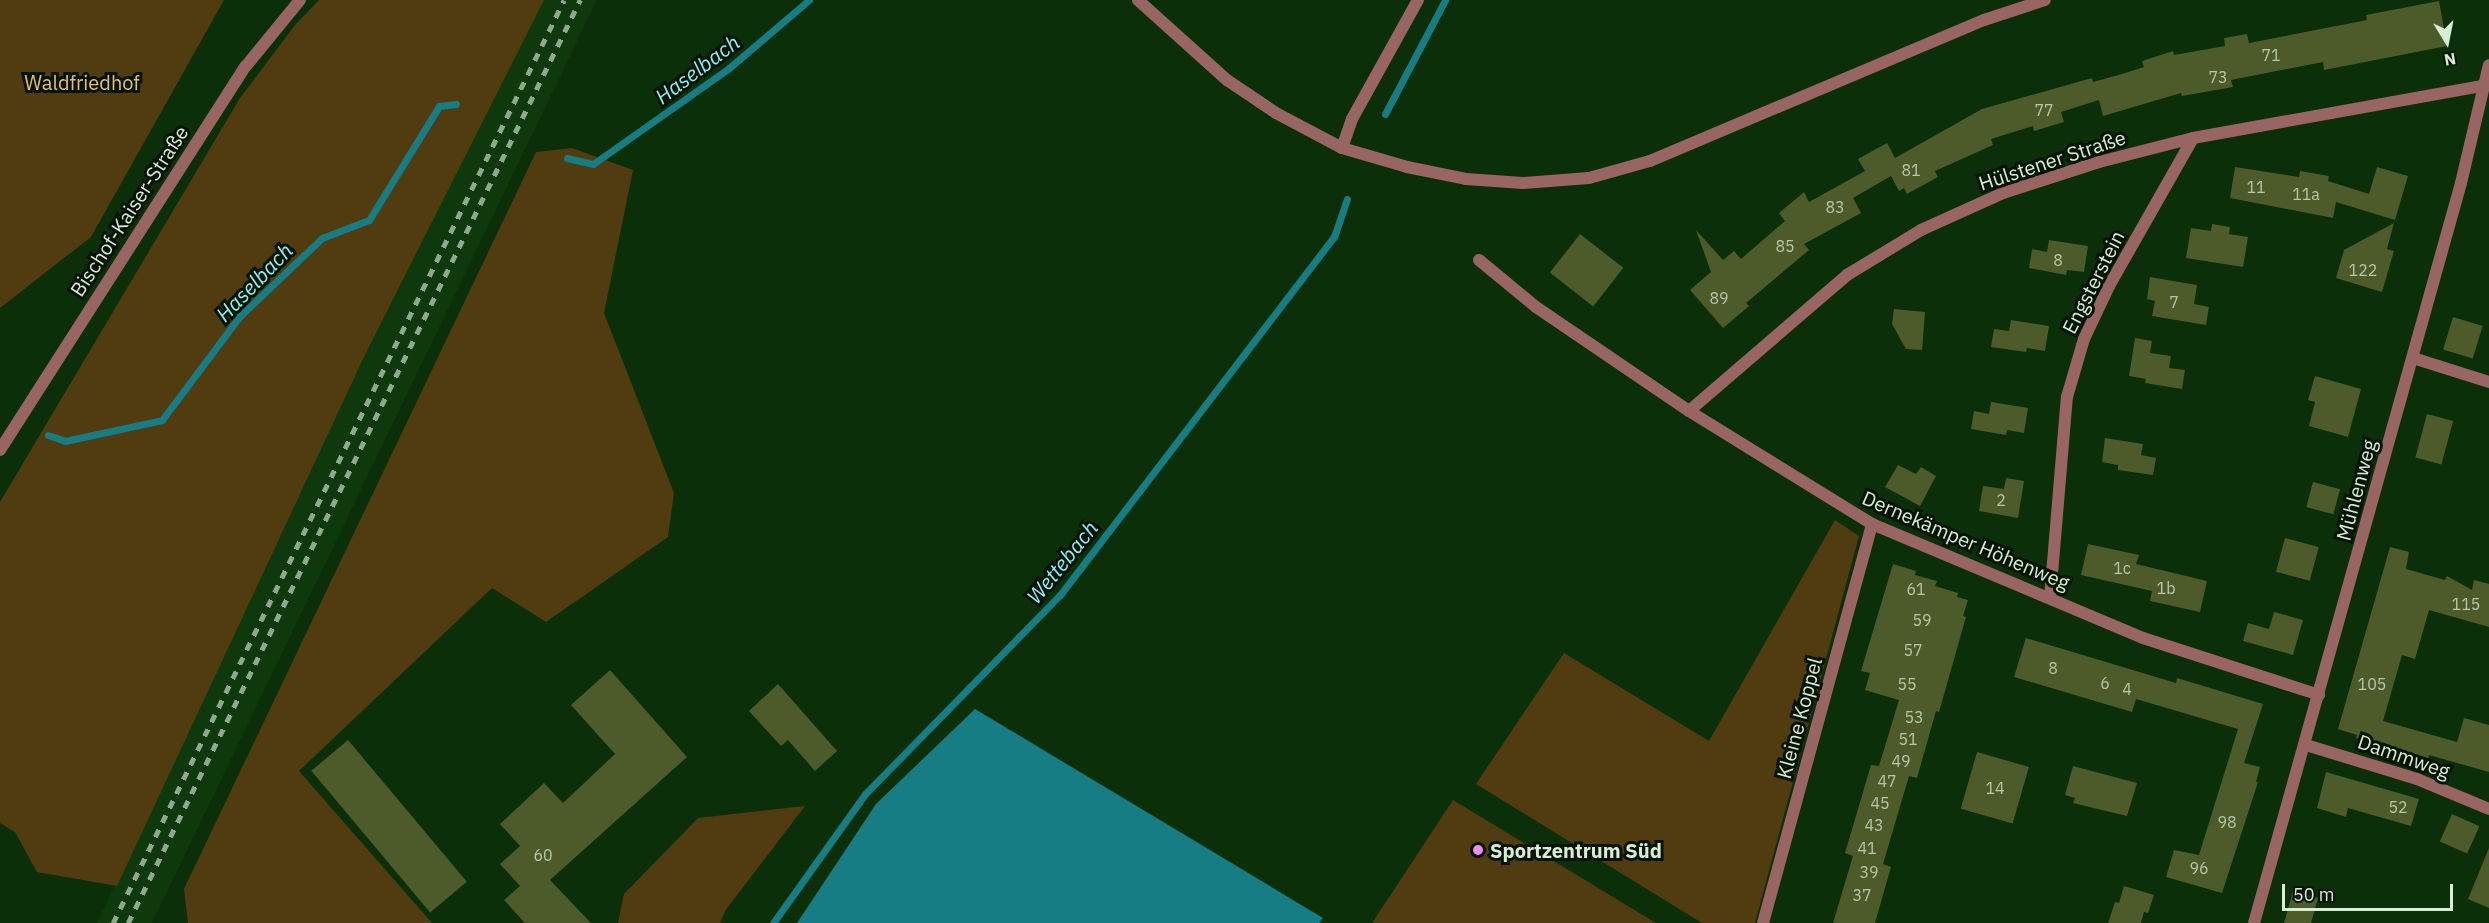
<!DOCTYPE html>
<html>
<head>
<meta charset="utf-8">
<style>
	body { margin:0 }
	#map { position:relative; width:2489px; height:923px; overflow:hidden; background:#0a2f09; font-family:"IBM Plex Sans",sans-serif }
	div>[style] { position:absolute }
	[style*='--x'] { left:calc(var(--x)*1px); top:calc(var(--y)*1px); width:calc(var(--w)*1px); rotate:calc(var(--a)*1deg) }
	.built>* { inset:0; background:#0e390d }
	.green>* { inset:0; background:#513c0f }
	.water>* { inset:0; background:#167d85 }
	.stream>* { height:7px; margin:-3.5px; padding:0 3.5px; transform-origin:3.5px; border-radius:3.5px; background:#167d85 }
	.building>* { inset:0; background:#4c5b29; transform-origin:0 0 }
	.minor>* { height:12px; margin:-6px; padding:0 6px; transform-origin:6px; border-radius:6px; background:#986562 }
	.tertiary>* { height:12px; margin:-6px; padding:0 6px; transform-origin:6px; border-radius:6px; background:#986562 }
	.rail>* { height:4.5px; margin-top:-2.25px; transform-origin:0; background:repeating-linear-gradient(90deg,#8ea98d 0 8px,transparent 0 16px) }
	.dots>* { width:16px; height:16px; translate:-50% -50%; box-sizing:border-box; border:3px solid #051305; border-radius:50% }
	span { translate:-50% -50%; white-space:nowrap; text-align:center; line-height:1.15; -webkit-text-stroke:6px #051305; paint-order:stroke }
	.number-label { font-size:16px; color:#b5c8ab }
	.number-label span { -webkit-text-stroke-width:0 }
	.park-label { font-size:20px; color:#ebbf68 }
	.street-label { font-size:20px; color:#d8edd6 }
	.poi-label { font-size:20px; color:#d8edd6; font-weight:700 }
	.left { translate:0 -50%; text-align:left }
	.water-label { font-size:21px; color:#8df0f9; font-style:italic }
	.north { position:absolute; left:2417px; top:12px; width:60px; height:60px; -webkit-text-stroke:4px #051305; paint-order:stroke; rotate:170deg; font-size:16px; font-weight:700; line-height:24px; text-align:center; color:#d8edd6 }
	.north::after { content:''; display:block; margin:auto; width:21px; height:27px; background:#d8edd6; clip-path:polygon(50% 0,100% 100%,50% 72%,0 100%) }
	.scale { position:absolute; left:2282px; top:884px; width:171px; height:27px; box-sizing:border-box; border:3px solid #d8edd6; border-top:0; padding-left:8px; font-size:18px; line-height:21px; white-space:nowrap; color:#d8edd6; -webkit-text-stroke:4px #051305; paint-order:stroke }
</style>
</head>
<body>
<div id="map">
	<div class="built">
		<i style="clip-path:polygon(544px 0,597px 0,152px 923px,97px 923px,365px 355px)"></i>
	</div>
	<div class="green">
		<i style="clip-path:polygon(0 0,224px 0,91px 237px,0 308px)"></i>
		<i style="clip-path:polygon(319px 0,544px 0,365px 355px,117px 886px,37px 872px,15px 832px,0 823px,0 502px,240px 98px,295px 25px)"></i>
		<i style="clip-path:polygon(572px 148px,633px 170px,604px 313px,674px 493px,668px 537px,546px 622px,492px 588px,299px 771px,432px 923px,188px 923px,184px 889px,536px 152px)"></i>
		<i style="clip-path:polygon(1835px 520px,1859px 536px,1755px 923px,1702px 923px,1476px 784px,1564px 653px,1709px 741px)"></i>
		<i style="clip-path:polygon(1453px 800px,1656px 923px,1372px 923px)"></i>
		<i style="clip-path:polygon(805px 806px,725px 911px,720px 923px,618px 923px,624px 894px,698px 818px)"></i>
	</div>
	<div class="water">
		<i style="clip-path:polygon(975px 709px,1323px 918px,1319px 923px,797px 923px,876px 804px)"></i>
	</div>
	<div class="stream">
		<i style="--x:1385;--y:114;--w:129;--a:-62.2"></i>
		<i style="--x:567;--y:158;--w:27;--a:13"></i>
		<i style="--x:593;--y:164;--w:166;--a:-35.2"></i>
		<i style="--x:729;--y:68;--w:105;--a:-40.4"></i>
		<i style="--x:48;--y:435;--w:18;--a:19"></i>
		<i style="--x:65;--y:441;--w:99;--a:-12.2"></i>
		<i style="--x:162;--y:420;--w:129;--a:-53.2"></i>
		<i style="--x:239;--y:317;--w:115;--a:-43.6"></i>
		<i style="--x:322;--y:238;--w:50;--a:-21"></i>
		<i style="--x:369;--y:220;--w:134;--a:-58.4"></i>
		<i style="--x:439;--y:106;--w:17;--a:-7"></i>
		<i style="--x:773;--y:923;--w:158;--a:-54.5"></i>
		<i style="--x:865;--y:794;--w:279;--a:-45.6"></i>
		<i style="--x:1060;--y:595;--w:451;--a:-52.6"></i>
		<i style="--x:1334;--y:237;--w:40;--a:-71.1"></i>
	</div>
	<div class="building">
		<i style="clip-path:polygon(2439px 1px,2447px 46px,2324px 70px,2323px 62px,2231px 80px,2233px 87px,2182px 96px,2181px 93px,2103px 116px,2099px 100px,2061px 112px,2064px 122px,2034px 131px,2033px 126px,1991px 139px,1993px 145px,1935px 171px,1938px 177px,1907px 194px,1904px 188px,1899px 191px,1891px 176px,1853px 198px,1861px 213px,1804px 244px,1809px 250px,1746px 303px,1749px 306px,1723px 328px,1690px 290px,1711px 272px,1696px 230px,1723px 260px,1734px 251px,1741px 259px,1785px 221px,1779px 213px,1804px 192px,1809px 202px,1865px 171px,1858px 159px,1887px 143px,1895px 158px,1982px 109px,2092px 78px,2093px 82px,2122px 74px,2144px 67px,2142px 61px,2173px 51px,2174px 55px,2225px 46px,2224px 38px,2247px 34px,2249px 43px,2367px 20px,2366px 15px)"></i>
		<i style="clip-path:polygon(2235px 167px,2299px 177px,2300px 171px,2329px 176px,2328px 181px,2369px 194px,2377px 167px,2408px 176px,2395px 220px,2336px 202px,2333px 218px,2230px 198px)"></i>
		<i style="clip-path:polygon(2394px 223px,2387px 249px,2394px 251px,2382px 292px,2336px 278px,2344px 250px)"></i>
		<i style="clip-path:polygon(2212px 224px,2230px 227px,2229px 234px,2248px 237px,2243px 267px,2186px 258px,2191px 228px,2211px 231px)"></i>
		<i style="left:1580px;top:234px;width:55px;height:49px;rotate:38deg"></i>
		<i style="clip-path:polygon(2049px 240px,2088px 246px,2084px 272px,2067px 270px,2066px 275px,2029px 268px,2032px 249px,2047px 252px)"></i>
		<i style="clip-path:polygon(2150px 277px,2197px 285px,2194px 304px,2209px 307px,2206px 325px,2152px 316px,2155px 301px,2147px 299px)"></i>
		<i style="clip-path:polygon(1894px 309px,1925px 312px,1922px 350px,1906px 349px,1892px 324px)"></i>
		<i style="left:2453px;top:317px;width:31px;height:34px;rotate:17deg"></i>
		<i style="clip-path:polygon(2011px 320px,2049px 326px,2045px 351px,2027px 348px,2026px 352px,1991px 347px,1994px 329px,2009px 331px)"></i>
		<i style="clip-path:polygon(2135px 338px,2152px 341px,2150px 353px,2171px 356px,2169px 368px,2185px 370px,2182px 389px,2145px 383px,2146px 379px,2129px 376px)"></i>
		<i style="clip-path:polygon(2315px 376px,2361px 389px,2348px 437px,2309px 426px,2315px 402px,2308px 400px)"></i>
		<i style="clip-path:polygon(1991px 402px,2028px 408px,2024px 433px,2007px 430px,2006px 435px,1971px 429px,1974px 411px,1989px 414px)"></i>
		<i style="left:2427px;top:414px;width:27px;height:45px;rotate:15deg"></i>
		<i style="clip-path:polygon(2105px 438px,2143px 444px,2141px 455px,2156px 458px,2153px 475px,2118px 470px,2118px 465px,2102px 462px)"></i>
		<i style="clip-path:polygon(1898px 465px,1916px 474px,1921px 467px,1936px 476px,1920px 506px,1885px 487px)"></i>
		<i style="clip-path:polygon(2006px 478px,2024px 481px,2018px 518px,1979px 511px,1983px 486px,2004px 489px)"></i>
		<i style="left:2313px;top:482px;width:28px;height:26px;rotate:15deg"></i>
		<i style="left:2285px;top:538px;width:35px;height:35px;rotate:15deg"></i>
		<i style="clip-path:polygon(2088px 544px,2139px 555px,2136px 564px,2207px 581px,2200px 612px,2150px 601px,2152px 591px,2081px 575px)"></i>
		<i style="clip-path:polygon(2390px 547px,2409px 552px,2406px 569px,2445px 580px,2447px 576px,2472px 590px,2474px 580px,2489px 584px,2489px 627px,2429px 610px,2415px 659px,2402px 655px,2383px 721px,2457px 742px,2464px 718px,2489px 725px,2489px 772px,2429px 755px,2428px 759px,2356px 738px,2357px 735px,2338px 729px)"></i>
		<i style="clip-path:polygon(1893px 564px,1916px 571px,1915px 575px,1937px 581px,1935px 586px,1958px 593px,1957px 597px,1968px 600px,1963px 616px,1966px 617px,1939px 712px,1936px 711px,1917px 778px,1909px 776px,1883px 864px,1891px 867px,1875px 923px,1833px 923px,1853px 856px,1845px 853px,1871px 765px,1879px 766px,1899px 700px,1865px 690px,1870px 673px,1861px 671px)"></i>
		<i style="clip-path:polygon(2274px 612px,2303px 620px,2293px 655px,2243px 641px,2248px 623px,2269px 629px)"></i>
		<i style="clip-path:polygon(2026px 638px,2176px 683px,2177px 678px,2263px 704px,2244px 763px,2260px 767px,2256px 782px,2258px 782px,2222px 893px,2166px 877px,2174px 850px,2199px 855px,2238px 729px,2136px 699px,2132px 712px,2014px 677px)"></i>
		<i style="clip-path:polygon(610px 670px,687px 757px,550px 880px,591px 923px,525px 923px,504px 900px,520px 886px,500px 864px,520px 846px,500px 824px,544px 783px,563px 803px,615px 754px,571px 705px)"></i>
		<i style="clip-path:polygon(778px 684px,837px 751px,815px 771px,788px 740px,781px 746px,749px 711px)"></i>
		<i style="left:348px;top:740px;width:185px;height:48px;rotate:50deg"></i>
		<i style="left:1977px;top:752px;width:54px;height:59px;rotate:16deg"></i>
		<i style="clip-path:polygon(2073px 766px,2137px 783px,2127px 816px,2073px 803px,2075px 798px,2065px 795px)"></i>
		<i style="clip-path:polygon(2326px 772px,2419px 799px,2411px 826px,2348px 808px,2346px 817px,2317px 808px)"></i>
		<i style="left:2452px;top:814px;width:30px;height:30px;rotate:24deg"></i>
		<i style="clip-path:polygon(2489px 848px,2489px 908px,2468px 899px)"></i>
		<i style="clip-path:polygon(2124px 886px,2154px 895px,2148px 913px,2144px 912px,2141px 923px,2108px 923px,2115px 902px,2119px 903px)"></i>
		<i style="clip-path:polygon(2293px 891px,2318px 898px,2311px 923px,2284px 923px)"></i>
	</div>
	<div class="minor">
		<i style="--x:1342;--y:148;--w:31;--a:-71"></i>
		<i style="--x:1352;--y:119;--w:136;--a:-61"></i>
		<i style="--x:1479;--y:260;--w:74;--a:39.5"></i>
		<i style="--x:1536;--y:307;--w:185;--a:34.2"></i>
		<i style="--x:1689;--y:411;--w:215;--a:31.7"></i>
		<i style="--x:1872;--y:524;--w:294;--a:22.8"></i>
		<i style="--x:2143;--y:638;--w:185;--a:17.9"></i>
		<i style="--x:2413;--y:358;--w:80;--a:17.5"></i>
		<i style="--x:1689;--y:411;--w:208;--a:-40.7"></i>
		<i style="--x:1847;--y:275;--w:87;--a:-31.3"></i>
		<i style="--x:1921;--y:230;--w:90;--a:-24.3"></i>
		<i style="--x:2003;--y:193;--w:101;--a:-17.9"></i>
		<i style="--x:2099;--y:162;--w:97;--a:-14.3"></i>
		<i style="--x:2193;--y:138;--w:301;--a:-10.2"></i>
		<i style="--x:2050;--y:598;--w:202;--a:-85.2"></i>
		<i style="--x:2067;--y:397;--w:60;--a:-73.7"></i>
		<i style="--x:2084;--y:339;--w:59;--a:-64.7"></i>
		<i style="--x:2109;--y:286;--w:170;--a:-60.4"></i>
		<i style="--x:2306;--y:745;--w:116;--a:17"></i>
		<i style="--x:2417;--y:779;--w:78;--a:22.6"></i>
		<i style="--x:1763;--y:923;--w:414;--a:-74.7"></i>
	</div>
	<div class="tertiary">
		<i style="--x:1138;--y:0;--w:120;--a:42"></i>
		<i style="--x:1227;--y:80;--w:59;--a:34"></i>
		<i style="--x:1276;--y:113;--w:75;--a:27.9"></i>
		<i style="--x:1342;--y:148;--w:68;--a:16.3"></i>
		<i style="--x:1407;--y:167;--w:60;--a:11.5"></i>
		<i style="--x:1466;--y:179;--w:57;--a:4"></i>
		<i style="--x:1523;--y:183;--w:66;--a:-4.3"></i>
		<i style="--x:1589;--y:178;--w:63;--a:-15.6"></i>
		<i style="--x:1650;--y:161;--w:363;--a:-22.9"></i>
		<i style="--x:1984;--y:20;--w:64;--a:-18.2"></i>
		<i style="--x:0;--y:450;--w:456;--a:-57.4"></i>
		<i style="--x:246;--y:66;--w:85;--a:-50.7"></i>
		<i style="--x:2254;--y:923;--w:768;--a:-74.37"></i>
		<i style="--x:2461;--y:183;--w:121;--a:-76.7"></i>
	</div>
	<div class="rail">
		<i style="--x:113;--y:923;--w:1027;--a:-63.96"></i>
		<i style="--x:128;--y:923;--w:1028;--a:-63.91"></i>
	</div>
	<div class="dots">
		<i style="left:1478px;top:850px;background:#ed8cf9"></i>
	</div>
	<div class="number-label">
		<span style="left:2271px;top:55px">71</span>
		<span style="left:2218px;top:77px">73</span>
		<span style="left:2044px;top:110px">77</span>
		<span style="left:1911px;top:170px">81</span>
		<span style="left:2256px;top:187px">11</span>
		<span style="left:2306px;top:194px">11a</span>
		<span style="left:1835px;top:207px">83</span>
		<span style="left:1785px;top:246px">85</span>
		<span style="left:2058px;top:260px">8</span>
		<span style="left:2363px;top:270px">122</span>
		<span style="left:1719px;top:298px">89</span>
		<span style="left:2174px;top:302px">7</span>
		<span style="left:2001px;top:500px">2</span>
		<span style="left:2122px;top:568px">1c</span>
		<span style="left:2166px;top:588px">1b</span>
		<span style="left:1916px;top:589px">61</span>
		<span style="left:2466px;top:604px">115</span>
		<span style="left:1922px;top:620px">59</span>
		<span style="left:1913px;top:650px">57</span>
		<span style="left:2053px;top:668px">8</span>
		<span style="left:2105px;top:683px">6</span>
		<span style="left:1907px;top:684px">55</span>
		<span style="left:2372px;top:684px">105</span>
		<span style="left:2127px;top:689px">4</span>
		<span style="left:1914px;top:717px">53</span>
		<span style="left:1908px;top:739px">51</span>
		<span style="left:1901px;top:761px">49</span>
		<span style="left:1887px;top:781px">47</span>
		<span style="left:1995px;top:788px">14</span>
		<span style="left:1880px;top:803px">45</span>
		<span style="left:2398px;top:807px">52</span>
		<span style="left:2227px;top:822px">98</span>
		<span style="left:1874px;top:825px">43</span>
		<span style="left:1867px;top:848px">41</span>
		<span style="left:543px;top:855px">60</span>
		<span style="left:2199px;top:868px">96</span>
		<span style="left:1869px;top:872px">39</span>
		<span style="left:1862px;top:895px">37</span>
	</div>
	<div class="park-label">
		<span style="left:82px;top:82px">Waldfriedhof</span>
	</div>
	<div class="street-label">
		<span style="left:2052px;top:160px;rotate:-18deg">Hülstener Straße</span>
		<span style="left:129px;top:211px;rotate:-57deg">Bischof-Kaiser-Straße</span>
		<span style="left:2093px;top:282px;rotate:-63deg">Engsterstein</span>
		<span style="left:2356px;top:490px;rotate:-75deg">Mühlenweg</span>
		<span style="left:1966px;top:540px;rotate:23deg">Dernekämper Höhenweg</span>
		<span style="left:1799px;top:718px;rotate:-75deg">Kleine Koppel</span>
		<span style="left:2404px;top:756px;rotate:19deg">Dammweg</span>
	</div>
	<div class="poi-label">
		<span class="left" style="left:1490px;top:850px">Sportzentrum Süd</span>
	</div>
	<div class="water-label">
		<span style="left:697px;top:69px;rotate:-37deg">Haselbach</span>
		<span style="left:254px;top:282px;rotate:-46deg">Haselbach</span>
		<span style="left:1062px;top:562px;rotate:-51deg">Wettebach</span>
	</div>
	<div class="north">N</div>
	<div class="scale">50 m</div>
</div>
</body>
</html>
